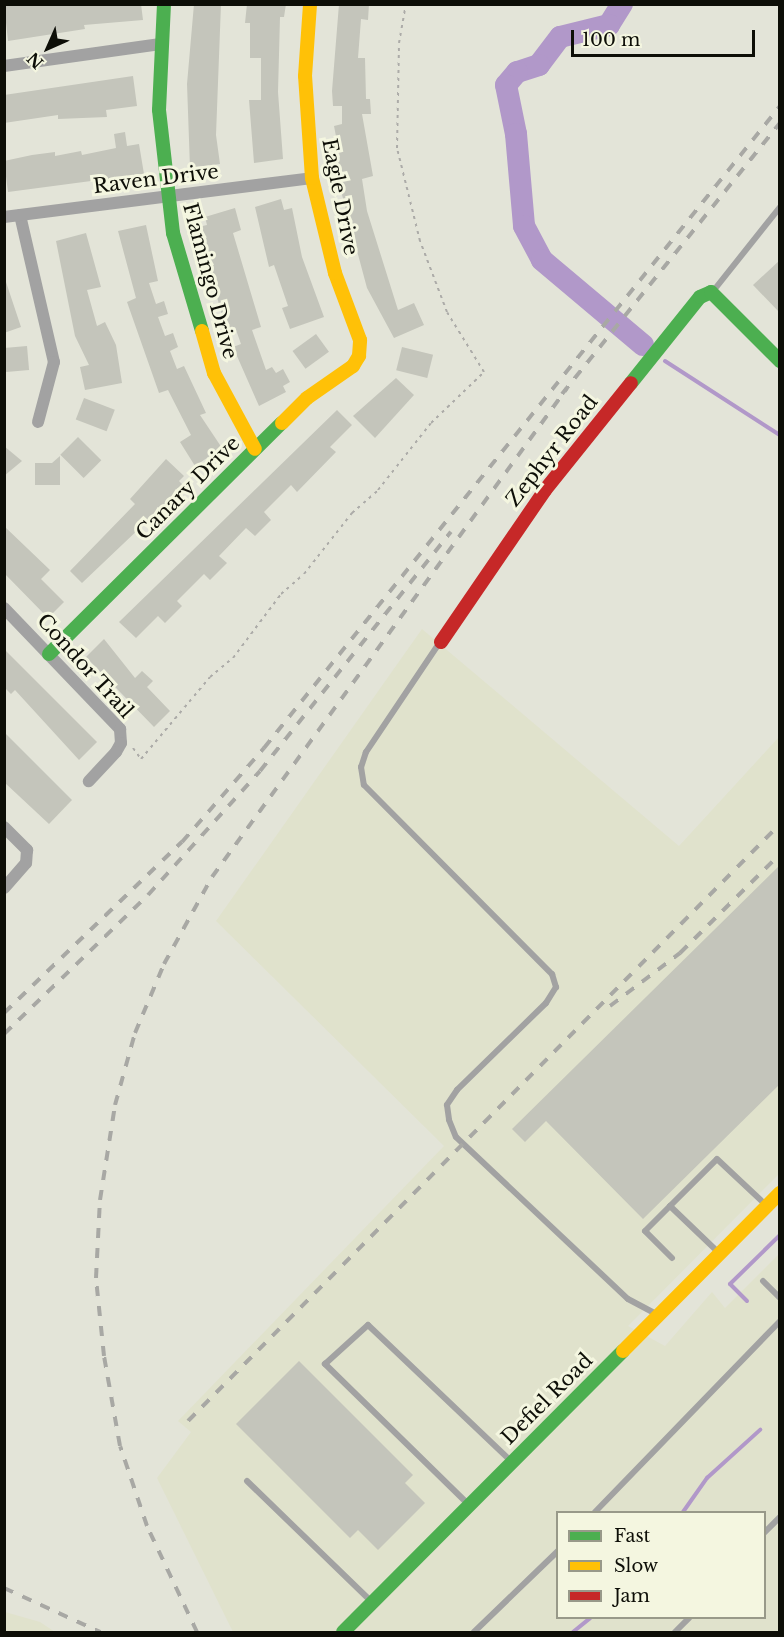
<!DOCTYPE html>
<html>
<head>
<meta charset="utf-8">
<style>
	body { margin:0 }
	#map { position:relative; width:784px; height:1637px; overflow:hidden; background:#e3e4d8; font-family:"Libre Baskerville",serif }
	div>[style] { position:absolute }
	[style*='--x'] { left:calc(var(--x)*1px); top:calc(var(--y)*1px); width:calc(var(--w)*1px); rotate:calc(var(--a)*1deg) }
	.built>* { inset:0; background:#e0e2cc }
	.stream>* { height:4px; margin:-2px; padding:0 2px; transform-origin:2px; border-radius:2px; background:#b198c9 }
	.river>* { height:22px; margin:-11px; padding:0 11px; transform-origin:11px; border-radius:11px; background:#b198c9 }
	.building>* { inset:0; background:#c4c5bb; transform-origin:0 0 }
	.path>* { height:2px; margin-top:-1px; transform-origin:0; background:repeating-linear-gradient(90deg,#acaba8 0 3px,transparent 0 7.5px) }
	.lane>* { height:6px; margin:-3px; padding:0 3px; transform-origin:3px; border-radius:3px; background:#a2a2a2 }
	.street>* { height:12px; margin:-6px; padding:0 6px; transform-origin:6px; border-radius:6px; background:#a2a2a2 }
	.fast>* { height:14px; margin:-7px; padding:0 7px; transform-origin:7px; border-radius:7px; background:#4caf50 }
	.slow>* { height:14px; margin:-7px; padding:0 7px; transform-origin:7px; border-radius:7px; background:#ffc107 }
	.jam>* { height:14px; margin:-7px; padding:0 7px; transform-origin:7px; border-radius:7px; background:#c62828 }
	.rail>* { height:4px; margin-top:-2px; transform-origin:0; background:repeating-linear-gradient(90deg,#a8a8a4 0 10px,transparent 0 20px) }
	span { translate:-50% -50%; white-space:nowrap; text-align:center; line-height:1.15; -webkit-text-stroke:6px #f4f6e0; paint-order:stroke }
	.street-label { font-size:20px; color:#0d0e07 }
	.frame { position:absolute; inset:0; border:6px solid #0d0e07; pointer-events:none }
	.legend { position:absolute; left:556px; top:1511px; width:210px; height:108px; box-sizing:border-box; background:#f4f6e0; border:2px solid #989989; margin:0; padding:8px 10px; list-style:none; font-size:18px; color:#0d0e07 }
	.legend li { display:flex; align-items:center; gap:12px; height:30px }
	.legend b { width:30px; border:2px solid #989989 }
	.north { position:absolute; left:18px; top:18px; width:60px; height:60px; -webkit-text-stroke:4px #f4f6e0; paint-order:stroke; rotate:225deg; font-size:16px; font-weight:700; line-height:24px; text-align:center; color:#0d0e07 }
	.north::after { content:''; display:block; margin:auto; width:21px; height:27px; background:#0d0e07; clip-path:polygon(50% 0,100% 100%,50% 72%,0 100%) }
	.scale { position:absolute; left:571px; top:30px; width:184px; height:27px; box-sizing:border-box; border:3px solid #0d0e07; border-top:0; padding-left:8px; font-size:18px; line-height:21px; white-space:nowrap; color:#0d0e07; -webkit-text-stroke:4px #f4f6e0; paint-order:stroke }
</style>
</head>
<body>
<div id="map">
	<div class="built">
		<i style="clip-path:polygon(evenodd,422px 629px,679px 846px,779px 737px,779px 1174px,628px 1326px,665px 1346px,712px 1292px,725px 1308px,779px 1254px,779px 1632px,233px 1632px,157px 1478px,191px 1432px,178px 1421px,444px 1146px,216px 921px,422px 629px,558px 1512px,764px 1512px,764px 1618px,558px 1618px,558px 1512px)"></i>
		<i style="clip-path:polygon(5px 1612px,40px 1622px,55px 1632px,5px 1632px)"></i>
	</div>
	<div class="stream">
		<i style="--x:665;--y:361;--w:137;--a:32.8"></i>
		<i style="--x:747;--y:1301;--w:24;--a:-135"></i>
		<i style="--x:730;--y:1284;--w:70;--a:-44.4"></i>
		<i style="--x:683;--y:1512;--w:42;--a:-54.8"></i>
		<i style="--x:707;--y:1478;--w:72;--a:-42.2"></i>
		<i style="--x:573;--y:1632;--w:22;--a:-39"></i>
	</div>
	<div class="river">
		<i style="--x:622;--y:4;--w:25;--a:122"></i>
		<i style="--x:609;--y:25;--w:50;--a:166.2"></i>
		<i style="--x:560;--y:37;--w:35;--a:127"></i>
		<i style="--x:539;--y:65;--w:23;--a:162"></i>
		<i style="--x:517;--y:72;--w:17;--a:130"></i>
		<i style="--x:506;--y:85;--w:50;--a:78.5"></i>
		<i style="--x:516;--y:134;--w:92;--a:85"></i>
		<i style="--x:524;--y:226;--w:38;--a:62"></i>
		<i style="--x:542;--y:260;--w:132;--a:40.1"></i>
	</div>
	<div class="building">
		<i style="clip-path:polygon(4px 4px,141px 4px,143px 20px,84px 25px,85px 29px,8px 41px)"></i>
		<i style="clip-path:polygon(194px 4px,221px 4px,216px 135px,220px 164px,190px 168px,187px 84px)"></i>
		<i style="clip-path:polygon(247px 4px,286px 4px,284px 17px,280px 17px,278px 92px,283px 159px,254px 163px,249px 100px,261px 100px,261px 58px,250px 58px,250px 23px,245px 23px)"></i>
		<i style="clip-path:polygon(339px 4px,369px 4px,368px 20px,361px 19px,358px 58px,365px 58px,366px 99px,370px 99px,371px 114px,362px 114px,373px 176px,362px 179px,367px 211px,398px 310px,414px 303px,424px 325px,394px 338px,367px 288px,341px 191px,336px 158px,340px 157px,334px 126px,342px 124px,342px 106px,333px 106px,332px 91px)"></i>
		<i style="clip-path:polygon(133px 76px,137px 106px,106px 110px,107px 117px,58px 119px,58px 115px,4px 123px,4px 95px)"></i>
		<i style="clip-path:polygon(125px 132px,127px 146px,139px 144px,144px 174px,8px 192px,4px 161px,32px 155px,55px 152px,55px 156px,81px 151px,82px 155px,116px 148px,114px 134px)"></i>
		<i style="clip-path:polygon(281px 199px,284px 210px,292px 208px,302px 257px,324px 317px,290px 329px,282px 308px,288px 306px,274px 265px,269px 267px,255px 207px)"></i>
		<i style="clip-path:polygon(235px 208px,241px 230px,233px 233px,261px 327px,252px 330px,266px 370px,272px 367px,276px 373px,283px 369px,290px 382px,283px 386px,286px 392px,259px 406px,233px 347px,241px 344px,235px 327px,226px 330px,198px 227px,207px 225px,205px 217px)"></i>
		<i style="clip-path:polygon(146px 225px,158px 281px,149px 283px,156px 304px,164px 301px,168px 314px,158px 317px,165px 336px,173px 333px,178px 347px,170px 351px,177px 369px,184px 366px,206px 413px,200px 415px,222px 448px,195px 466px,180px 442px,191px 435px,168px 390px,159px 393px,127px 302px,136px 298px,118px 231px)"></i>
		<i style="clip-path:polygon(86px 233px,101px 287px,87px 290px,97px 326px,105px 322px,116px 345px,122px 383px,85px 390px,80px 367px,89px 365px,75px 336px,56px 241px)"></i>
		<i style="clip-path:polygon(780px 260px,780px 313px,753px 285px)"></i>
		<i style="clip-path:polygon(6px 282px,21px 327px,4px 333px,4px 283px)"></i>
		<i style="left:316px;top:334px;width:22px;height:29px;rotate:54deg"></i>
		<i style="left:27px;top:346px;width:24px;height:23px;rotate:85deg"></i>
		<i style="left:402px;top:347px;width:32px;height:24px;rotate:14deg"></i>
		<i style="clip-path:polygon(396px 378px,414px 395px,375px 438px,353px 416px)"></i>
		<i style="left:84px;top:398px;width:33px;height:23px;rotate:21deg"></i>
		<i style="clip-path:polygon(337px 410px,352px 425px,330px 447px,336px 452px,297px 492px,291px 485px,264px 512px,271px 520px,255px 536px,246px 528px,219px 556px,227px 563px,210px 580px,204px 574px,177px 601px,182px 606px,165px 623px,158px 616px,136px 638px,119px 622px)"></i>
		<i style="left:78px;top:437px;width:33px;height:25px;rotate:45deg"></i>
		<i style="clip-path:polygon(4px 446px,22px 461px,4px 476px)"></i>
		<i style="clip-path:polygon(60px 456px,60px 485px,35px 485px,35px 463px,52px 463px)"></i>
		<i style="clip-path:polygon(166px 459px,184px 476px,179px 481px,184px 486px,82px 583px,70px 571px,135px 504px,130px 499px)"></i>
		<i style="clip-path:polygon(4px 526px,50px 570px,41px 579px,64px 602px,48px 618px,4px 573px)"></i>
		<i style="clip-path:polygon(104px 639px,135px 678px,142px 671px,153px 681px,147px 687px,170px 711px,154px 727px,86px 657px)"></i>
		<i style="clip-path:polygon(4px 649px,97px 742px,79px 760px,15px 690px,11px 694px,4px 687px)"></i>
		<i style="clip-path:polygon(4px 732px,72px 800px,49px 824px,4px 782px)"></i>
		<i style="clip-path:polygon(780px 865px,780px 1084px,643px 1219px,546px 1121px,525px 1142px,512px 1129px)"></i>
		<i style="clip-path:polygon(299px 1361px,413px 1475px,405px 1483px,425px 1503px,378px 1550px,358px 1530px,350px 1538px,236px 1424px)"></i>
	</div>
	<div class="path">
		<i style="--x:133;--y:748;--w:14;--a:54"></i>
		<i style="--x:141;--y:759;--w:107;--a:-49.9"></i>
		<i style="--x:210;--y:677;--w:30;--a:-40"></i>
		<i style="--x:233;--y:658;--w:80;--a:-53.1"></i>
		<i style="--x:281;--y:594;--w:30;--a:-41"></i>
		<i style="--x:304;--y:574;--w:78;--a:-51.8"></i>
		<i style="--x:352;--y:513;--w:35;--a:-41"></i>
		<i style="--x:378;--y:490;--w:85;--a:-51.7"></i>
		<i style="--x:431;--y:423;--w:74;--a:-43.9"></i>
		<i style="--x:484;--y:372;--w:70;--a:-121.7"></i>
		<i style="--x:447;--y:312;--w:76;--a:-110.8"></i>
		<i style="--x:420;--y:241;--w:96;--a:-103.9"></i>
		<i style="--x:397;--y:148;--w:105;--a:-88.9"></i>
		<i style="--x:399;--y:43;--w:40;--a:-80"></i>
	</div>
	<div class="lane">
		<i style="--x:714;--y:290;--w:106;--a:-51.5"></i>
		<i style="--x:440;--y:642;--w:133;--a:123.9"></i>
		<i style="--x:366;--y:752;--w:16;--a:108"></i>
		<i style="--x:361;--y:767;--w:18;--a:81"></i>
		<i style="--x:364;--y:785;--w:267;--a:45.2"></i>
		<i style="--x:552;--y:974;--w:14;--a:73"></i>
		<i style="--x:556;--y:987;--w:19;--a:122"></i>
		<i style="--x:546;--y:1003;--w:124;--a:135.7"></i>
		<i style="--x:457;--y:1090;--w:18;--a:124"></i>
		<i style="--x:447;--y:1105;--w:15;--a:82"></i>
		<i style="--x:449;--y:1120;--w:18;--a:68"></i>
		<i style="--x:456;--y:1137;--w:236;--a:43.3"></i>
		<i style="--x:628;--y:1299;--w:32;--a:28"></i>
		<i style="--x:670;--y:1206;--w:66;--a:-45"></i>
		<i style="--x:717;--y:1159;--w:67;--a:43.2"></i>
		<i style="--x:672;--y:1258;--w:38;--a:-135"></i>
		<i style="--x:645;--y:1231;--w:35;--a:-45"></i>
		<i style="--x:670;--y:1206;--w:66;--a:43.8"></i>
		<i style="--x:763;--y:1281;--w:24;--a:45"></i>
		<i style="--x:247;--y:1481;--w:171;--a:44.1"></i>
		<i style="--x:467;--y:1503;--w:199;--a:-135.6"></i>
		<i style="--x:325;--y:1364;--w:58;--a:-42.2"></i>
		<i style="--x:368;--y:1325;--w:196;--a:43.6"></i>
		<i style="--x:595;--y:1512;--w:266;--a:-45.9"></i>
		<i style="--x:764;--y:1533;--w:23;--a:-45"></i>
		<i style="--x:474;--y:1632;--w:117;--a:-44"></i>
		<i style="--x:675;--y:1632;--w:20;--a:-45"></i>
	</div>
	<div class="street">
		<i style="--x:4;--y:66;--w:158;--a:-8"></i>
		<i style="--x:20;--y:215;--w:151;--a:77"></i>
		<i style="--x:54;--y:362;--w:62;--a:104.9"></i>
		<i style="--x:4;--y:217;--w:310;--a:-7.2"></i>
		<i style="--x:4;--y:608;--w:168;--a:46.2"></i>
		<i style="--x:120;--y:729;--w:14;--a:86"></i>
		<i style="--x:121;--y:743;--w:10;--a:119"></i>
		<i style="--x:116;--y:752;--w:40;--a:133"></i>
		<i style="--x:4;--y:827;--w:33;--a:45"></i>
		<i style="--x:27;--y:850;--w:13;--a:94"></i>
		<i style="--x:26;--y:863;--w:33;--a:131"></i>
	</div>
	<div class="fast">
		<i style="--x:164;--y:4;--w:106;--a:92.7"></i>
		<i style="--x:159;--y:110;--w:124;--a:83.5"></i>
		<i style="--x:173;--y:233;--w:102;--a:73.5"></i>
		<i style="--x:631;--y:383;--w:110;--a:-51.3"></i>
		<i style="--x:700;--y:297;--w:12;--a:-24"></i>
		<i style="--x:711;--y:292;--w:98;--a:45"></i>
		<i style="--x:49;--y:654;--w:328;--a:-44.8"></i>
		<i style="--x:343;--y:1632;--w:397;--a:-45.1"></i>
	</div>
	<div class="slow">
		<i style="--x:202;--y:331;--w:44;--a:74.1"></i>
		<i style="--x:214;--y:373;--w:86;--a:61.7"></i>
		<i style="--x:282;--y:423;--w:35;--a:-45"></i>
		<i style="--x:307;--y:398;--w:56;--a:-34.8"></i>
		<i style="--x:353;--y:366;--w:12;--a:-59"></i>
		<i style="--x:359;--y:356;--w:16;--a:-86"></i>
		<i style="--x:360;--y:340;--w:72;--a:-110.5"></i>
		<i style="--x:335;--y:273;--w:98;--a:-103.6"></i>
		<i style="--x:312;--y:178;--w:102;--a:-93.9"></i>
		<i style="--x:305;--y:76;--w:72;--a:-86"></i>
		<i style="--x:623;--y:1351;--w:223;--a:-45.2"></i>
	</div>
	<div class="jam">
		<i style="--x:441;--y:642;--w:184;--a:-55.6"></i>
		<i style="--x:545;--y:490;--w:137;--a:-51.2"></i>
	</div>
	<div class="rail">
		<i style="--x:562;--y:394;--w:348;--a:-51.2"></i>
		<i style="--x:610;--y:1006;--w:88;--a:-37.1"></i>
		<i style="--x:680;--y:953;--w:141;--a:-44.7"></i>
		<i style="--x:4;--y:1013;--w:247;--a:-43.9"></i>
		<i style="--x:182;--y:842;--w:125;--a:-48.9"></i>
		<i style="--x:264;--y:748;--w:824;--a:-51.21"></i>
		<i style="--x:4;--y:1034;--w:200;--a:-44"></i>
		<i style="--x:148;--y:895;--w:167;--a:-47.9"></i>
		<i style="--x:260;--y:771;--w:306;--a:-51.4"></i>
		<i style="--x:188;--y:1421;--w:841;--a:-45.24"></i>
		<i style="--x:4;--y:1588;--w:106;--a:24.6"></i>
		<i style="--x:197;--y:1632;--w:117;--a:-115.3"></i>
		<i style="--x:147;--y:1526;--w:84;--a:-108.6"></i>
		<i style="--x:120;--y:1446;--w:91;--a:-100.1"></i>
		<i style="--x:104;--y:1356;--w:78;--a:-95.9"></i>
		<i style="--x:96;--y:1278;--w:78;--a:-87.1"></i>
		<i style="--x:100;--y:1200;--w:96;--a:-81"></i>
		<i style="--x:115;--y:1105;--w:75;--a:-74.5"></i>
		<i style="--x:135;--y:1033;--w:75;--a:-67.2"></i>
		<i style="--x:164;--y:964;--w:99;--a:-61.1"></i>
		<i style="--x:212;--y:877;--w:604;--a:-54.02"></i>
	</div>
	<div class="street-label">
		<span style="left:156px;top:179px;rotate:-7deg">Raven Drive</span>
		<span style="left:340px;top:197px;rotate:79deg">Eagle Drive</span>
		<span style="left:210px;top:281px;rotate:75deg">Flamingo Drive</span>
		<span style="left:552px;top:451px;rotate:-52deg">Zephyr Road</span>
		<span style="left:188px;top:488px;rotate:-45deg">Canary Drive</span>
		<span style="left:85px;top:666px;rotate:48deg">Condor Trail</span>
		<span style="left:547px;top:1399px;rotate:-45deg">Defiel Road</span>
	</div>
	<div class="frame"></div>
	<ul class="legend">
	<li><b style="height:8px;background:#4caf50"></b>Fast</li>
	<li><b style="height:8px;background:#ffc107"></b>Slow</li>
	<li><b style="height:8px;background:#c62828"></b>Jam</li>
	</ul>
	<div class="north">N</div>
	<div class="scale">100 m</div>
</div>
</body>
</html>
